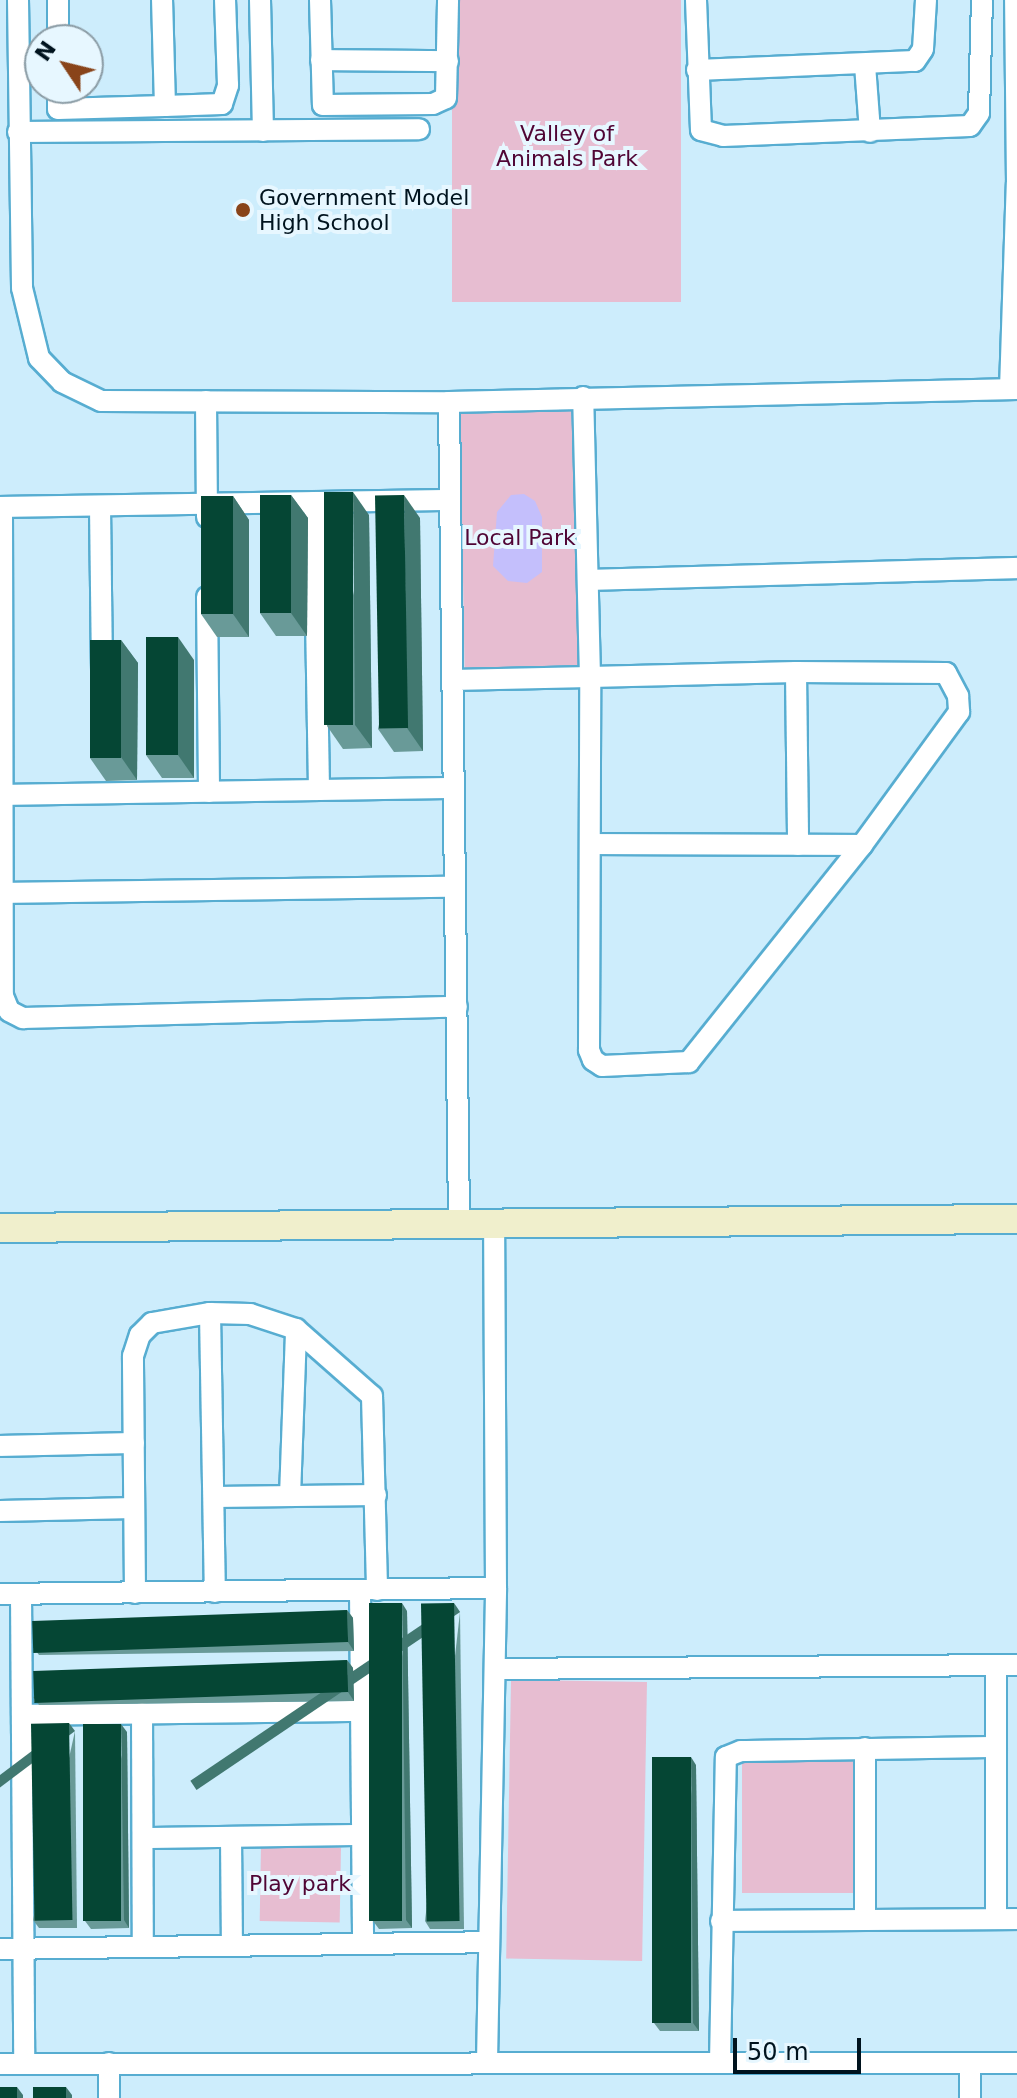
<!DOCTYPE html>
<html>
<head>
<meta charset="utf-8">
<style>
	body { margin:0 }
	#map { position:relative; width:1017px; height:2098px; overflow:hidden; background:#cdedfc; font-family:"DejaVu Sans",sans-serif }
	div>[style] { position:absolute }
	[style*='--x'] { left:calc(var(--x)*1px); top:calc(var(--y)*1px); width:calc(var(--w)*1px); rotate:calc(var(--a)*1deg) }
	.green>* { inset:0; background:#e7bdd1; transform-origin:0 0 }
	.water>* { inset:0; background:#c4bffc }
	.roads { filter:drop-shadow(2px 0 #57add1) drop-shadow(-2px 0 #57add1) drop-shadow(0 2px #57add1) drop-shadow(0 -2px #57add1) }
	.minor>* { height:20px; margin:-10px; padding:0 10px; transform-origin:10px; border-radius:10px; background:#fff }
	.secondary>* { height:28px; margin:-14px; padding:0 14px; transform-origin:14px; border-radius:14px; background:#f0efcc }
	.wall>* { inset:0; background:#699a98 }
	.shaded-wall>* { inset:0; background:#417870; transform-origin:0 0 }
	.building>* { inset:0; background:#054634; transform-origin:0 0 }
	.dots>* { width:22px; height:22px; translate:-50% -50%; box-sizing:border-box; border:4px solid #e7f7ff; border-radius:50% }
	span { translate:-50% -50%; white-space:nowrap; text-align:center; line-height:1.15; -webkit-text-stroke:8px #e7f7ff; paint-order:stroke }
	.park-label { font-size:22px; color:#500535 }
	.poi-label { font-size:22px; color:#00131e }
	.left { translate:0 -50%; text-align:left }
	.north { position:absolute; left:24px; top:24px; width:80px; height:80px; box-sizing:border-box; background:#e7f7ff; border:2px solid #8b9ca5; border-radius:50%; rotate:305deg; font-size:22px; font-weight:700; line-height:32px; text-align:center; color:#00131e }
	.north::after { content:''; display:block; margin:auto; width:28px; height:36px; background:#89441a; clip-path:polygon(50% 0,100% 100%,50% 72%,0 100%) }
	.scale { position:absolute; left:733px; top:2038px; width:128px; height:36px; box-sizing:border-box; border:4px solid #00131e; border-top:0; padding-left:10px; font-size:24px; line-height:28px; white-space:nowrap; color:#00131e; -webkit-text-stroke:6px #e7f7ff; paint-order:stroke }
</style>
</head>
<body>
<div id="map">
	<div class="green">
		<i style="left:452px;top:0;width:229px;height:302px"></i>
		<i style="left:577px;top:405px;width:262px;height:117px;rotate:89deg"></i>
		<i style="left:647px;top:1682px;width:279px;height:136px;rotate:91deg"></i>
		<i style="left:742px;top:1759px;width:113px;height:134px"></i>
		<i style="left:261px;top:1846px;width:80px;height:75px;rotate:1deg"></i>
	</div>
	<div class="water">
		<i style="clip-path:polygon(524px 494px,535px 501px,542px 517px,542px 572px,527px 583px,508px 581px,493px 566px,497px 512px,511px 495px)"></i>
	</div>
	<div class="roads">
		<div class="minor">
			<i style="--x:18;--y:0;--w:288;--a:89.2"></i>
			<i style="--x:22;--y:288;--w:72;--a:76.3"></i>
			<i style="--x:39;--y:358;--w:33;--a:46"></i>
			<i style="--x:62;--y:382;--w:43;--a:26"></i>
			<i style="--x:101;--y:401;--w:348;--a:0.2"></i>
			<i style="--x:449;--y:402;--w:568;--a:-1.31"></i>
			<i style="--x:260;--y:0;--w:131;--a:88.7"></i>
			<i style="--x:320;--y:0;--w:105;--a:88.4"></i>
			<i style="--x:323;--y:105;--w:110;--a:-0.5"></i>
			<i style="--x:433;--y:104;--w:14;--a:-25"></i>
			<i style="--x:446;--y:98;--w:98;--a:-88.8"></i>
			<i style="--x:696;--y:0;--w:130;--a:87.8"></i>
			<i style="--x:701;--y:130;--w:23;--a:15"></i>
			<i style="--x:723;--y:136;--w:247;--a:-2.3"></i>
			<i style="--x:970;--y:126;--w:16;--a:-55"></i>
			<i style="--x:979;--y:113;--w:113;--a:-88.5"></i>
			<i style="--x:58;--y:40;--w:40;--a:-90"></i>
			<i style="--x:321;--y:60;--w:127;--a:0.5"></i>
			<i style="--x:865;--y:65;--w:67;--a:85.7"></i>
			<i style="--x:697;--y:70;--w:218;--a:-2.4"></i>
			<i style="--x:915;--y:61;--w:14;--a:-56"></i>
			<i style="--x:923;--y:49;--w:49;--a:-86.5"></i>
			<i style="--x:58;--y:88;--w:21;--a:90"></i>
			<i style="--x:58;--y:109;--w:107;--a:-1.6"></i>
			<i style="--x:165;--y:106;--w:106;--a:-91.6"></i>
			<i style="--x:165;--y:106;--w:57;--a:-2"></i>
			<i style="--x:222;--y:104;--w:20;--a:-72"></i>
			<i style="--x:228;--y:85;--w:85;--a:-92"></i>
			<i style="--x:18;--y:132;--w:401;--a:-0.4"></i>
			<i style="--x:1010;--y:389;--w:206;--a:-88.1"></i>
			<i style="--x:1017;--y:183;--w:183;--a:-90.6"></i>
			<i style="--x:206;--y:401;--w:116;--a:89.5"></i>
			<i style="--x:449;--y:402;--w:824;--a:89.3"></i>
			<i style="--x:314;--y:502;--w:288;--a:89"></i>
			<i style="--x:100;--y:506;--w:160;--a:89.3"></i>
			<i style="--x:0;--y:507;--w:450;--a:-0.9"></i>
			<i style="--x:2;--y:507;--w:489;--a:89.9"></i>
			<i style="--x:3;--y:996;--w:16;--a:68"></i>
			<i style="--x:9;--y:1011;--w:16;--a:27"></i>
			<i style="--x:23;--y:1018;--w:434;--a:-1.5"></i>
			<i style="--x:588;--y:580;--w:429;--a:-1.6"></i>
			<i style="--x:207;--y:597;--w:195;--a:89.4"></i>
			<i style="--x:796;--y:672;--w:173;--a:89.3"></i>
			<i style="--x:452;--y:680;--w:138;--a:-1.2"></i>
			<i style="--x:590;--y:677;--w:206;--a:-1.4"></i>
			<i style="--x:796;--y:672;--w:150;--a:0.4"></i>
			<i style="--x:946;--y:673;--w:26;--a:62"></i>
			<i style="--x:958;--y:696;--w:16;--a:86"></i>
			<i style="--x:959;--y:712;--w:165;--a:126.1"></i>
			<i style="--x:862;--y:845;--w:278;--a:128.6"></i>
			<i style="--x:689;--y:1062;--w:87;--a:177.4"></i>
			<i style="--x:602;--y:1066;--w:11;--a:-146"></i>
			<i style="--x:593;--y:1060;--w:11;--a:-112"></i>
			<i style="--x:589;--y:1050;--w:373;--a:-89.8"></i>
			<i style="--x:590;--y:677;--w:280;--a:-91.4"></i>
			<i style="--x:4;--y:795;--w:450;--a:-0.9"></i>
			<i style="--x:591;--y:844;--w:271;--a:0.2"></i>
			<i style="--x:5;--y:893;--w:450;--a:-0.8"></i>
			<i style="--x:210;--y:1313;--w:279;--a:89"></i>
			<i style="--x:0;--y:1446;--w:134;--a:-1.3"></i>
			<i style="--x:290;--y:1496;--w:167;--a:-87.9"></i>
			<i style="--x:214;--y:1497;--w:162;--a:-0.7"></i>
			<i style="--x:0;--y:1511;--w:134;--a:-1.3"></i>
			<i style="--x:360;--y:1590;--w:354;--a:89.5"></i>
			<i style="--x:135;--y:1593;--w:237;--a:-90.5"></i>
			<i style="--x:133;--y:1356;--w:22;--a:-72"></i>
			<i style="--x:140;--y:1335;--w:17;--a:-45"></i>
			<i style="--x:152;--y:1323;--w:59;--a:-9.8"></i>
			<i style="--x:210;--y:1313;--w:40;--a:1.4"></i>
			<i style="--x:250;--y:1314;--w:48;--a:18.1"></i>
			<i style="--x:296;--y:1329;--w:101;--a:41.4"></i>
			<i style="--x:372;--y:1396;--w:194;--a:88.5"></i>
			<i style="--x:0;--y:1594;--w:496;--a:-0.7"></i>
			<i style="--x:21;--y:1594;--w:470;--a:89.6"></i>
			<i style="--x:996;--y:1665;--w:254;--a:90"></i>
			<i style="--x:495;--y:1669;--w:522;--a:-0.44"></i>
			<i style="--x:142;--y:1713;--w:234;--a:89.8"></i>
			<i style="--x:22;--y:1715;--w:339;--a:-0.7"></i>
			<i style="--x:865;--y:1748;--w:172;--a:90"></i>
			<i style="--x:231;--y:1837;--w:109;--a:89.5"></i>
			<i style="--x:143;--y:1838;--w:219;--a:-0.8"></i>
			<i style="--x:721;--y:1921;--w:296;--a:-0.4"></i>
			<i style="--x:0;--y:1949;--w:488;--a:-0.8"></i>
			<i style="--x:487;--y:2062;--w:474;--a:-88.9"></i>
			<i style="--x:496;--y:1588;--w:361;--a:-90.3"></i>
			<i style="--x:720;--y:2062;--w:305;--a:-88.9"></i>
			<i style="--x:726;--y:1757;--w:16;--a:-22"></i>
			<i style="--x:741;--y:1751;--w:255;--a:-0.9"></i>
			<i style="--x:109;--y:2063;--w:35;--a:90"></i>
			<i style="--x:970;--y:2063;--w:35;--a:90"></i>
			<i style="--x:0;--y:2064;--w:1017;--a:-0.06"></i>
		</div>
		<div class="secondary">
			<i style="--x:0;--y:1228;--w:1017;--a:-0.51"></i>
		</div>
	</div>
	<div class="wall">
		<i style="clip-path:polygon(291px 495px,308px 518px,307px 636px,276px 636px,260px 613px)"></i>
		<i style="clip-path:polygon(233px 496px,249px 520px,249px 637px,217px 637px,201px 614px)"></i>
		<i style="clip-path:polygon(369px 515px,372px 748px,343px 749px,327px 726px)"></i>
		<i style="clip-path:polygon(420px 518px,423px 751px,394px 752px,378px 729px)"></i>
		<i style="clip-path:polygon(121px 640px,138px 663px,137px 780px,106px 781px,90px 758px)"></i>
		<i style="clip-path:polygon(194px 660px,194px 778px,162px 778px,146px 755px)"></i>
		<i style="clip-path:polygon(347px 1610px,353px 1618px,354px 1651px,39px 1655px,33px 1647px)"></i>
		<i style="clip-path:polygon(407px 1611px,412px 1928px,379px 1929px,373px 1921px)"></i>
		<i style="clip-path:polygon(460px 1612px,464px 1929px,430px 1929px,425px 1921px)"></i>
		<i style="clip-path:polygon(347px 1660px,353px 1668px,354px 1701px,39px 1705px,33px 1697px)"></i>
		<i style="clip-path:polygon(75px 1731px,77px 1928px,39px 1928px,33px 1920px)"></i>
		<i style="clip-path:polygon(127px 1732px,129px 1928px,91px 1929px,85px 1921px)"></i>
		<i style="clip-path:polygon(696px 1765px,699px 2031px,660px 2031px,654px 2023px)"></i>
	</div>
	<div class="shaded-wall">
		<i style="clip-path:polygon(353px 492px,369px 515px,372px 748px,355px 725px)"></i>
		<i style="clip-path:polygon(291px 495px,308px 518px,307px 636px,291px 613px)"></i>
		<i style="clip-path:polygon(404px 495px,420px 518px,423px 751px,407px 728px)"></i>
		<i style="clip-path:polygon(233px 496px,249px 520px,249px 637px,233px 614px)"></i>
		<i style="clip-path:polygon(178px 637px,194px 660px,194px 778px,178px 755px)"></i>
		<i style="clip-path:polygon(121px 640px,138px 663px,137px 780px,121px 757px)"></i>
		<i style="clip-path:polygon(402px 1603px,407px 1611px,412px 1928px,406px 1920px)"></i>
		<i style="left:454px;top:1603px;width:11px;height:318px;rotate:56deg"></i>
		<i style="clip-path:polygon(347px 1610px,353px 1618px,354px 1651px,348px 1642px)"></i>
		<i style="clip-path:polygon(347px 1660px,353px 1668px,354px 1701px,348px 1692px)"></i>
		<i style="left:69px;top:1723px;width:10px;height:197px;rotate:53deg"></i>
		<i style="clip-path:polygon(121px 1724px,127px 1732px,129px 1928px,124px 1920px)"></i>
		<i style="clip-path:polygon(691px 1757px,696px 1765px,699px 2031px,693px 2023px)"></i>
		<i style="clip-path:polygon(17px 2087px,23px 2095px,23px 2098px,17px 2098px)"></i>
		<i style="clip-path:polygon(66px 2087px,72px 2095px,72px 2098px,66px 2098px)"></i>
	</div>
	<div class="building">
		<i style="left:353px;top:492px;width:233px;height:29px;rotate:90deg"></i>
		<i style="left:291px;top:495px;width:118px;height:31px;rotate:90deg"></i>
		<i style="left:404px;top:495px;width:233px;height:29px;rotate:89deg"></i>
		<i style="left:201px;top:496px;width:32px;height:118px"></i>
		<i style="left:146px;top:637px;width:32px;height:118px"></i>
		<i style="left:90px;top:640px;width:31px;height:118px"></i>
		<i style="left:369px;top:1603px;width:33px;height:318px"></i>
		<i style="left:454px;top:1603px;width:318px;height:33px;rotate:89deg"></i>
		<i style="left:347px;top:1610px;width:32px;height:315px;rotate:88deg"></i>
		<i style="left:347px;top:1660px;width:32px;height:314px;rotate:88deg"></i>
		<i style="left:69px;top:1723px;width:197px;height:38px;rotate:89deg"></i>
		<i style="left:83px;top:1724px;width:38px;height:197px"></i>
		<i style="left:652px;top:1757px;width:39px;height:266px"></i>
		<i style="left:0;top:2087px;width:17px;height:11px"></i>
		<i style="left:33px;top:2087px;width:33px;height:11px"></i>
	</div>
	<div class="dots">
		<i style="left:243px;top:210px;background:#89441a"></i>
	</div>
	<div class="park-label">
		<span style="left:567px;top:146px">Valley of<br>Animals Park</span>
		<span style="left:520px;top:538px">Local Park</span>
		<span style="left:300px;top:1884px">Play park</span>
	</div>
	<div class="poi-label">
		<span class="left" style="left:259px;top:210px">Government Model<br>High School</span>
	</div>
	<div class="north">N</div>
	<div class="scale">50 m</div>
</div>
</body>
</html>
